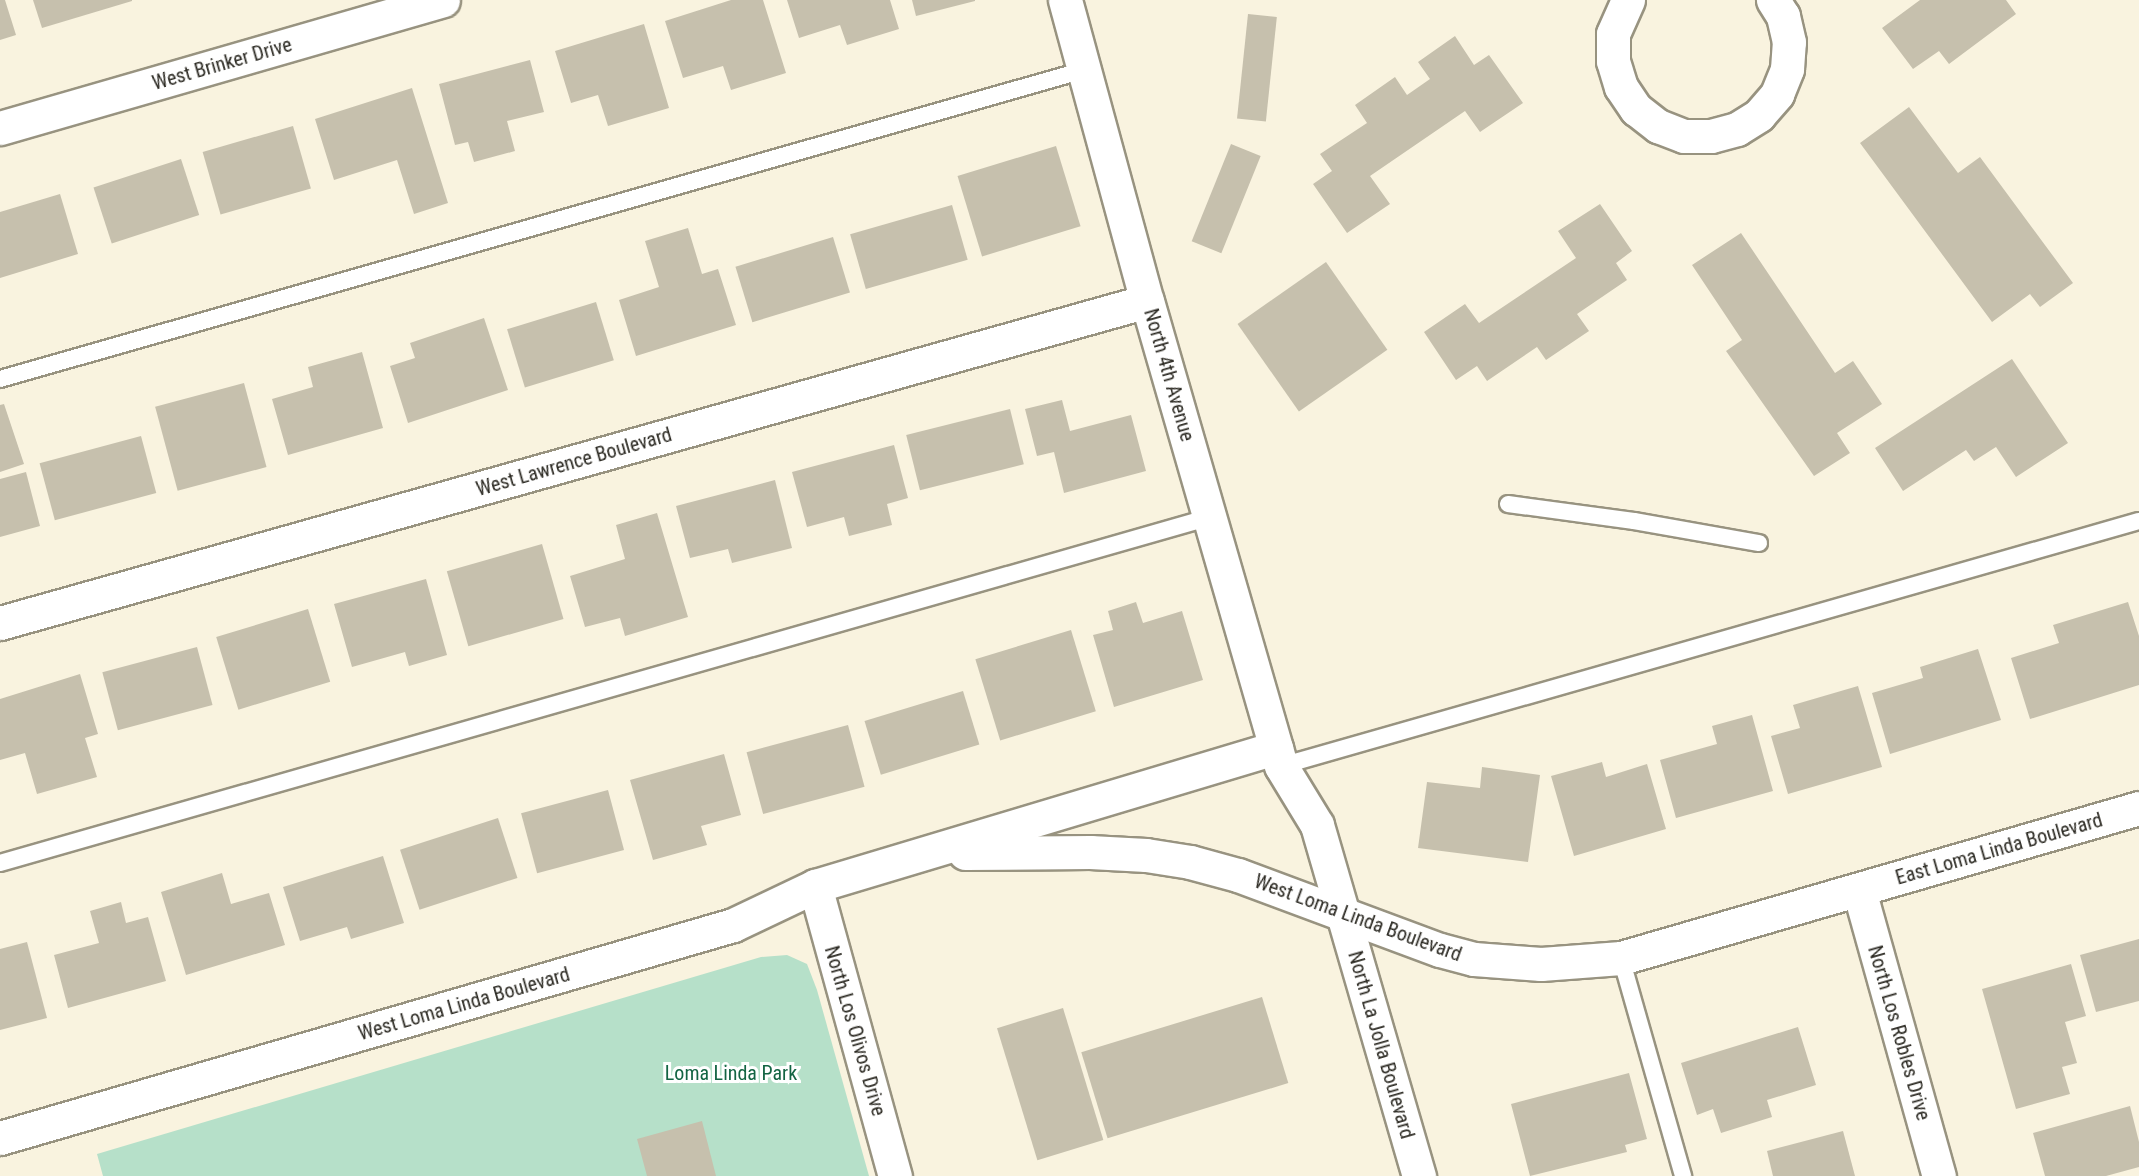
<!DOCTYPE html>
<html>
<head>
<meta charset="utf-8">
<style>
	body { margin:0 }
	#map { position:relative; width:2139px; height:1176px; overflow:hidden; background:#f9f3df; font-family:"Roboto Condensed",sans-serif }
	div>[style] { position:absolute }
	[style*='--x'] { left:calc(var(--x)*1px); top:calc(var(--y)*1px); width:calc(var(--w)*1px); rotate:calc(var(--a)*1deg) }
	.green>* { inset:0; background:#b6e0c9 }
	.building>* { inset:0; background:#c6c0ad; transform-origin:0 0 }
	.roads { filter:drop-shadow(2px 0 #989380) drop-shadow(-2px 0 #989380) drop-shadow(0 2px #989380) drop-shadow(0 -2px #989380) }
	.lane>* { height:16px; margin:-8px; padding:0 8px; transform-origin:8px; border-radius:8px; background:#fff }
	.street>* { height:33px; margin:-16.5px; padding:0 16.5px; transform-origin:16.5px; border-radius:16.5px; background:#fff }
	.secondary>* { height:33px; margin:-16.5px; padding:0 16.5px; transform-origin:16.5px; border-radius:16.5px; background:#fff }
	span { translate:-50% -50%; white-space:nowrap; text-align:center; line-height:1.15; -webkit-text-stroke:6px #fff; paint-order:stroke }
	.street-label { font-size:20px; color:#2b2922 }
	.park-label { font-size:20px; color:#136443 }
</style>
</head>
<body>
<div id="map">
	<div class="green">
		<i style="clip-path:polygon(787px 955px,807px 964px,817px 990px,869px 1176px,103px 1176px,97px 1154px,761px 957px)"></i>
	</div>
	<div class="building">
		<i style="clip-path:polygon(0 0,5px 0,16px 35px,0 40px)"></i>
		<i style="clip-path:polygon(33px 0,132px 0,132px 1px,42px 28px)"></i>
		<i style="clip-path:polygon(731px 0,763px 0,786px 73px,731px 90px,723px 66px,683px 78px,665px 21px)"></i>
		<i style="clip-path:polygon(787px 0,890px 0,899px 29px,847px 45px,840px 25px,799px 38px)"></i>
		<i style="clip-path:polygon(912px 0,975px 0,975px 1px,916px 16px)"></i>
		<i style="clip-path:polygon(1920px 0,2006px 0,2016px 14px,1949px 64px,1939px 51px,1913px 69px,1882px 28px)"></i>
		<i style="left:1248px;top:14px;width:29px;height:105px;rotate:6deg"></i>
		<i style="clip-path:polygon(644px 24px,669px 108px,608px 126px,598px 95px,571px 103px,555px 51px)"></i>
		<i style="clip-path:polygon(1455px 36px,1474px 65px,1489px 55px,1523px 103px,1480px 132px,1465px 111px,1370px 176px,1390px 204px,1347px 233px,1313px 184px,1332px 171px,1320px 154px,1367px 123px,1355px 105px,1395px 77px,1407px 95px,1430px 79px,1418px 62px)"></i>
		<i style="clip-path:polygon(530px 60px,544px 112px,507px 121px,515px 151px,474px 162px,468px 142px,455px 145px,439px 84px)"></i>
		<i style="clip-path:polygon(412px 88px,448px 203px,414px 214px,397px 160px,334px 180px,315px 119px)"></i>
		<i style="clip-path:polygon(1909px 107px,1958px 173px,1980px 157px,2073px 283px,2040px 307px,2030px 294px,1992px 322px,1860px 143px)"></i>
		<i style="left:293px;top:126px;width:65px;height:94px;rotate:74deg"></i>
		<i style="left:1231px;top:144px;width:32px;height:105px;rotate:22deg"></i>
		<i style="left:1056px;top:146px;width:84px;height:103px;rotate:73deg"></i>
		<i style="left:181px;top:159px;width:59px;height:92px;rotate:72deg"></i>
		<i style="clip-path:polygon(60px 194px,78px 254px,0 278px,0 212px)"></i>
		<i style="clip-path:polygon(1600px 204px,1632px 251px,1616px 263px,1627px 280px,1577px 314px,1589px 331px,1546px 360px,1537px 347px,1487px 381px,1477px 366px,1456px 380px,1424px 332px,1465px 304px,1479px 323px,1576px 258px,1558px 231px)"></i>
		<i style="left:952px;top:205px;width:57px;height:106px;rotate:74deg"></i>
		<i style="clip-path:polygon(688px 228px,702px 274px,718px 269px,736px 325px,636px 356px,619px 300px,659px 287px,645px 241px)"></i>
		<i style="clip-path:polygon(1741px 233px,1835px 373px,1853px 361px,1882px 404px,1837px 433px,1850px 453px,1814px 476px,1726px 351px,1742px 340px,1692px 265px)"></i>
		<i style="left:833px;top:237px;width:58px;height:102px;rotate:73deg"></i>
		<i style="left:1326px;top:262px;width:107px;height:108px;rotate:55deg"></i>
		<i style="left:596px;top:302px;width:61px;height:93px;rotate:73deg"></i>
		<i style="clip-path:polygon(484px 318px,508px 390px,408px 423px,390px 366px,415px 358px,410px 343px)"></i>
		<i style="clip-path:polygon(362px 352px,383px 428px,288px 455px,272px 399px,313px 387px,308px 367px)"></i>
		<i style="clip-path:polygon(2012px 359px,2068px 443px,2016px 477px,1996px 447px,1974px 461px,1966px 450px,1903px 491px,1875px 448px)"></i>
		<i style="left:244px;top:383px;width:87px;height:92px;rotate:75deg"></i>
		<i style="clip-path:polygon(1062px 400px,1070px 431px,1131px 415px,1146px 471px,1064px 493px,1054px 452px,1037px 456px,1025px 409px)"></i>
		<i style="clip-path:polygon(4px 404px,24px 464px,0 472px,0 405px)"></i>
		<i style="left:1010px;top:409px;width:57px;height:107px;rotate:76deg"></i>
		<i style="left:141px;top:436px;width:59px;height:105px;rotate:75deg"></i>
		<i style="clip-path:polygon(894px 445px,908px 498px,887px 504px,892px 525px,849px 536px,844px 517px,807px 527px,792px 472px)"></i>
		<i style="clip-path:polygon(26px 472px,40px 526px,0 537px,0 479px)"></i>
		<i style="clip-path:polygon(775px 480px,792px 548px,732px 563px,728px 549px,690px 558px,676px 506px)"></i>
		<i style="clip-path:polygon(657px 513px,688px 617px,625px 636px,620px 618px,585px 627px,570px 576px,625px 559px,616px 525px)"></i>
		<i style="left:542px;top:544px;width:78px;height:99px;rotate:74deg"></i>
		<i style="clip-path:polygon(426px 579px,447px 655px,409px 666px,405px 652px,352px 667px,334px 604px)"></i>
		<i style="clip-path:polygon(1136px 602px,1143px 623px,1182px 611px,1203px 680px,1114px 707px,1093px 635px,1113px 630px,1108px 611px)"></i>
		<i style="clip-path:polygon(2128px 602px,2139px 636px,2139px 685px,2030px 719px,2011px 658px,2059px 643px,2053px 625px)"></i>
		<i style="left:308px;top:609px;width:76px;height:96px;rotate:73deg"></i>
		<i style="left:1071px;top:630px;width:85px;height:100px;rotate:73deg"></i>
		<i style="left:197px;top:647px;width:60px;height:98px;rotate:75deg"></i>
		<i style="clip-path:polygon(1978px 649px,2001px 720px,1890px 754px,1872px 693px,1923px 678px,1920px 667px)"></i>
		<i style="clip-path:polygon(80px 674px,98px 734px,85px 738px,97px 777px,37px 794px,25px 753px,0 760px,0 699px)"></i>
		<i style="clip-path:polygon(1858px 686px,1882px 767px,1788px 794px,1771px 736px,1800px 728px,1793px 705px)"></i>
		<i style="left:963px;top:691px;width:56px;height:103px;rotate:73deg"></i>
		<i style="clip-path:polygon(1752px 715px,1773px 791px,1676px 818px,1660px 760px,1717px 744px,1712px 726px)"></i>
		<i style="left:848px;top:725px;width:64px;height:105px;rotate:75deg"></i>
		<i style="clip-path:polygon(724px 754px,741px 815px,701px 826px,707px 845px,653px 860px,630px 780px)"></i>
		<i style="clip-path:polygon(1602px 762px,1606px 777px,1647px 764px,1666px 829px,1574px 856px,1551px 776px)"></i>
		<i style="clip-path:polygon(1482px 767px,1540px 775px,1528px 862px,1418px 848px,1427px 782px,1480px 788px)"></i>
		<i style="left:608px;top:790px;width:62px;height:90px;rotate:75deg"></i>
		<i style="left:498px;top:818px;width:63px;height:103px;rotate:72deg"></i>
		<i style="clip-path:polygon(383px 856px,404px 923px,351px 939px,347px 927px,300px 941px,283px 887px)"></i>
		<i style="clip-path:polygon(222px 873px,231px 904px,269px 893px,285px 945px,186px 975px,161px 892px)"></i>
		<i style="clip-path:polygon(121px 902px,126px 923px,148px 917px,166px 981px,68px 1008px,54px 955px,99px 943px,90px 911px)"></i>
		<i style="clip-path:polygon(2139px 939px,2139px 1001px,2096px 1012px,2080px 955px)"></i>
		<i style="clip-path:polygon(27px 942px,47px 1018px,0 1030px,0 949px)"></i>
		<i style="clip-path:polygon(2071px 964px,2086px 1016px,2065px 1022px,2077px 1063px,2062px 1067px,2070px 1094px,2016px 1109px,1982px 989px)"></i>
		<i style="left:1262px;top:997px;width:90px;height:189px;rotate:73deg"></i>
		<i style="left:1063px;top:1008px;width:138px;height:69px;rotate:73deg"></i>
		<i style="clip-path:polygon(1798px 1027px,1816px 1085px,1767px 1100px,1772px 1117px,1721px 1133px,1713px 1109px,1697px 1115px,1681px 1063px)"></i>
		<i style="clip-path:polygon(1629px 1073px,1647px 1139px,1625px 1145px,1627px 1152px,1530px 1176px,1511px 1104px)"></i>
		<i style="clip-path:polygon(2130px 1106px,2139px 1142px,2139px 1167px,2106px 1176px,2045px 1176px,2033px 1133px)"></i>
		<i style="clip-path:polygon(702px 1121px,716px 1176px,647px 1176px,637px 1139px)"></i>
		<i style="clip-path:polygon(1843px 1131px,1855px 1176px,1773px 1176px,1767px 1151px)"></i>
	</div>
	<div class="roads">
		<div class="lane">
			<i style="--x:0;--y:379;--w:1127;--a:-15.91"></i>
			<i style="--x:1508;--y:504;--w:127;--a:7.7"></i>
			<i style="--x:1634;--y:521;--w:127;--a:10"></i>
			<i style="--x:1281;--y:766;--w:892;--a:-15.94"></i>
			<i style="--x:0;--y:863;--w:1259;--a:-15.95"></i>
			<i style="--x:1621;--y:958;--w:227;--a:74.1"></i>
		</div>
		<div class="street">
			<i style="--x:1065;--y:0;--w:312;--a:74.8"></i>
			<i style="--x:1147;--y:301;--w:465;--a:73.9"></i>
			<i style="--x:1628;--y:0;--w:37;--a:114"></i>
			<i style="--x:1613;--y:34;--w:27;--a:90"></i>
			<i style="--x:1613;--y:61;--w:27;--a:73"></i>
			<i style="--x:1621;--y:87;--w:27;--a:56"></i>
			<i style="--x:1636;--y:109;--w:28;--a:38"></i>
			<i style="--x:1658;--y:126;--w:28;--a:21"></i>
			<i style="--x:1684;--y:136;--w:27;--a:0"></i>
			<i style="--x:1711;--y:136;--w:27;--a:-15"></i>
			<i style="--x:1737;--y:129;--w:26;--a:-32"></i>
			<i style="--x:1759;--y:115;--w:28;--a:-49"></i>
			<i style="--x:1777;--y:94;--w:27;--a:-68"></i>
			<i style="--x:1787;--y:69;--w:27;--a:-86"></i>
			<i style="--x:1789;--y:42;--w:27;--a:-103"></i>
			<i style="--x:1783;--y:16;--w:19;--a:-122"></i>
			<i style="--x:0;--y:128;--w:461;--a:-16.1"></i>
			<i style="--x:0;--y:623;--w:1191;--a:-15.68"></i>
			<i style="--x:815;--y:886;--w:301;--a:74.6"></i>
			<i style="--x:1859;--y:890;--w:297;--a:74.4"></i>
		</div>
		<div class="secondary">
			<i style="--x:965;--y:853;--w:125;--a:-0.5"></i>
			<i style="--x:1090;--y:852;--w:56;--a:3.1"></i>
			<i style="--x:1146;--y:855;--w:45;--a:9"></i>
			<i style="--x:1190;--y:862;--w:50;--a:15.2"></i>
			<i style="--x:1238;--y:875;--w:215;--a:20.4"></i>
			<i style="--x:1440;--y:950;--w:35;--a:15"></i>
			<i style="--x:1474;--y:959;--w:67;--a:4.3"></i>
			<i style="--x:1541;--y:964;--w:80;--a:-4.3"></i>
			<i style="--x:1621;--y:958;--w:539;--a:-16.15"></i>
			<i style="--x:0;--y:1138;--w:763;--a:-16.2"></i>
			<i style="--x:733;--y:925;--w:91;--a:-25.4"></i>
			<i style="--x:815;--y:886;--w:481;--a:-16.7"></i>
			<i style="--x:1276;--y:748;--w:19;--a:74"></i>
			<i style="--x:1281;--y:766;--w:69;--a:58.6"></i>
			<i style="--x:1317;--y:825;--w:366;--a:73.8"></i>
		</div>
	</div>
	<div class="street-label">
		<span style="left:222px;top:64px;rotate:-16deg">West Brinker Drive</span>
		<span style="left:1169px;top:375px;rotate:74deg">North 4th Avenue</span>
		<span style="left:574px;top:462px;rotate:-16deg">West Lawrence Boulevard</span>
		<span style="left:1999px;top:849px;rotate:-16deg">East Loma Linda Boulevard</span>
		<span style="left:1358px;top:918px;rotate:20deg">West Loma Linda Boulevard</span>
		<span style="left:464px;top:1004px;rotate:-16deg">West Loma Linda Boulevard</span>
		<span style="left:855px;top:1031px;rotate:74deg">North Los Olivos Drive</span>
		<span style="left:1899px;top:1033px;rotate:74deg">North Los Robles Drive</span>
		<span style="left:1381px;top:1045px;rotate:74deg">North La Jolla Boulevard</span>
	</div>
	<div class="park-label">
		<span style="left:731px;top:1073px">Loma Linda Park</span>
	</div>
</div>
</body>
</html>
